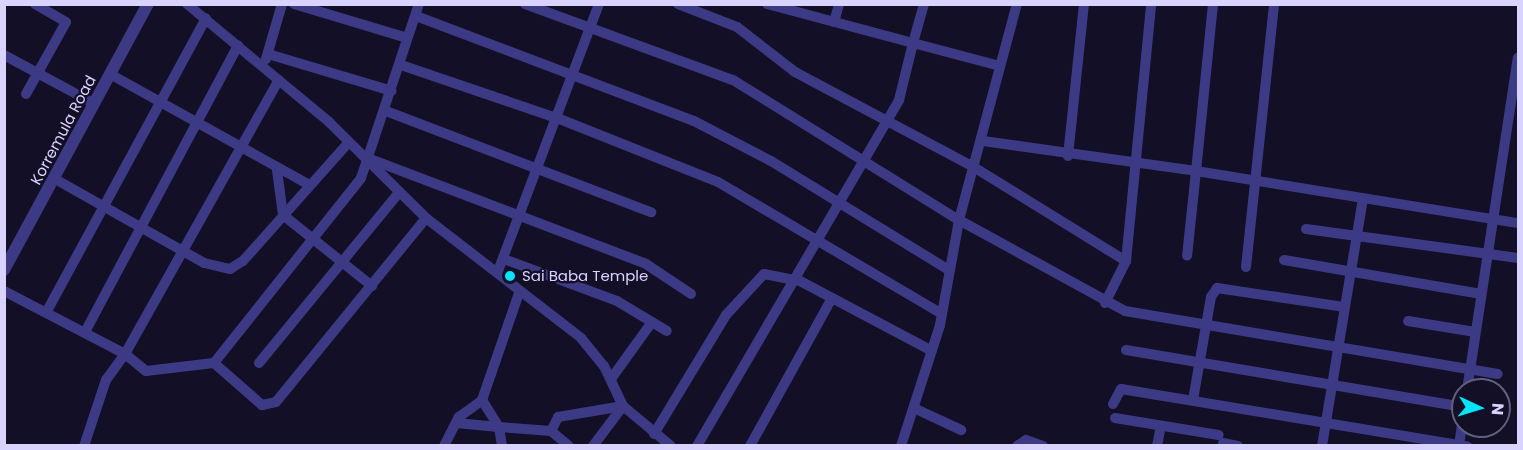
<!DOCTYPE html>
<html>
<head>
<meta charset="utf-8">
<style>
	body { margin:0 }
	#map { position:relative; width:1523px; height:450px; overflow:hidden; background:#130f26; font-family:Poppins,sans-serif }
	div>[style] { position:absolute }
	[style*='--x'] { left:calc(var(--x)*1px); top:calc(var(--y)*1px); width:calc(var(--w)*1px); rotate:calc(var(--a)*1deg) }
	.minor>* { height:10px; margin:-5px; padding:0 5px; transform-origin:5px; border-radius:5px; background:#3d3a85 }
	.tertiary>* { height:12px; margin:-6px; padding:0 6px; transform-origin:6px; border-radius:6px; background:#3d3a85 }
	.dots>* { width:16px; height:16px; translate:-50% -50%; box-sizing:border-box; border:3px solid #130f26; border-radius:50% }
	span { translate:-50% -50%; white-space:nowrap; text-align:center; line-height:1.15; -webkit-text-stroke:4.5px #130f26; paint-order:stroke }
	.street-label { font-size:15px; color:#d9d4ff }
	.poi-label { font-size:15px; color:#d9d4ff }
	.left { translate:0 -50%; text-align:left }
	.frame { position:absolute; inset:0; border:6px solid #d9d4ff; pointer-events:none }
	.north { position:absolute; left:1451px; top:378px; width:60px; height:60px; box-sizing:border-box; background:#130f26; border:2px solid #625e7d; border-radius:50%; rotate:94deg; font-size:16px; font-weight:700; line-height:24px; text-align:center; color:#d9d4ff }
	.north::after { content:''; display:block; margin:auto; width:21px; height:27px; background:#00e5ff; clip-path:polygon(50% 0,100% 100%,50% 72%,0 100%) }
</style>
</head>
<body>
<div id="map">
	<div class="minor">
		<i style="--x:187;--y:4;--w:185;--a:39.7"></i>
		<i style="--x:329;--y:122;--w:136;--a:44.7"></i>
		<i style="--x:426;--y:218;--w:196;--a:37.7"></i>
		<i style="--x:581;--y:338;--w:36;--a:51"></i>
		<i style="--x:604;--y:366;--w:44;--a:64.6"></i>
		<i style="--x:623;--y:406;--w:62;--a:39.8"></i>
		<i style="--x:294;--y:4;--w:118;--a:16.7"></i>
		<i style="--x:525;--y:4;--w:221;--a:20.1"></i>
		<i style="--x:733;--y:80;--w:266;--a:31.8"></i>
		<i style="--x:959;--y:220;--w:189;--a:28.7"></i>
		<i style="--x:1125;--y:311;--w:378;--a:9.6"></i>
		<i style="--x:678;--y:4;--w:63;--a:21.3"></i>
		<i style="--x:737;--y:27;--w:73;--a:37.8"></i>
		<i style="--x:795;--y:72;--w:200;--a:28"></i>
		<i style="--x:972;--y:166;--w:181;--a:31.7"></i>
		<i style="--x:924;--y:4;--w:41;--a:105.8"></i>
		<i style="--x:913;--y:43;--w:90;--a:14.8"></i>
		<i style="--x:1213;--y:4;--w:168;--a:95.8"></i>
		<i style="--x:1196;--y:171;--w:326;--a:9.2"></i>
		<i style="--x:416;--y:16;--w:297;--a:20.7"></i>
		<i style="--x:694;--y:121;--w:87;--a:27.5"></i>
		<i style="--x:771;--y:161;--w:209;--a:31.5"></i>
		<i style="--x:834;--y:22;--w:19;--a:-74"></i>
		<i style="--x:268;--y:54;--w:129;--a:16.6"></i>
		<i style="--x:4;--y:55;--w:103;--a:28.3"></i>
		<i style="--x:266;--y:59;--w:57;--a:-73.8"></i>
		<i style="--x:401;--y:65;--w:165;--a:18.8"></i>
		<i style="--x:557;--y:118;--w:173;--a:21.7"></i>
		<i style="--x:718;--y:182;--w:260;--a:30.5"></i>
		<i style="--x:110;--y:74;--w:227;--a:29.1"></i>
		<i style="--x:26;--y:94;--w:82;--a:-60.9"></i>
		<i style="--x:66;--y:22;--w:36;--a:-150"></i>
		<i style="--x:386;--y:111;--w:284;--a:20.9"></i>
		<i style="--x:983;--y:141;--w:215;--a:8"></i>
		<i style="--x:1196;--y:171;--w:85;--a:96"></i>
		<i style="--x:1068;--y:156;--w:153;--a:-84"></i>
		<i style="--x:370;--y:159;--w:295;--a:20.8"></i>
		<i style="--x:646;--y:264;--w:54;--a:33.7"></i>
		<i style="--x:277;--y:170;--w:45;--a:82.4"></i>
		<i style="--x:283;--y:215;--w:114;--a:38.6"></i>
		<i style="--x:55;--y:179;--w:171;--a:29.4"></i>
		<i style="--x:204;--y:263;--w:27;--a:13"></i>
		<i style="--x:230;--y:269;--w:15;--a:-32"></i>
		<i style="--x:243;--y:261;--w:159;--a:-48.3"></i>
		<i style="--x:1306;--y:229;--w:214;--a:7.8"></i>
		<i style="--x:504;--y:259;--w:121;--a:20.4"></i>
		<i style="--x:617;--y:301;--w:58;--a:31"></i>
		<i style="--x:1284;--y:260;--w:200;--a:9.8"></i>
		<i style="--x:1246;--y:267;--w:264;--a:-83.9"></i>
		<i style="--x:498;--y:271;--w:285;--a:-69.3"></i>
		<i style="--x:4;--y:291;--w:136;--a:27.5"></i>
		<i style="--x:125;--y:354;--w:314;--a:-60.7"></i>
		<i style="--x:1105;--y:303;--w:47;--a:-63.4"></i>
		<i style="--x:1126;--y:261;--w:258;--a:-84.4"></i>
		<i style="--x:47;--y:311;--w:333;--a:-61.5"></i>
		<i style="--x:1408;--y:321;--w:68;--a:9.3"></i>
		<i style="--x:85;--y:332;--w:325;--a:-61.9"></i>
		<i style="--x:1126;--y:350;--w:342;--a:9.6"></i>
		<i style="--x:214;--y:363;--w:236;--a:-51.5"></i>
		<i style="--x:361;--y:178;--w:183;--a:-71.6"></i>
		<i style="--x:259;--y:363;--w:219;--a:-50.6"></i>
		<i style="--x:611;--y:379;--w:70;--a:-54.3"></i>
		<i style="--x:1467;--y:390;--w:336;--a:-81.3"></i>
		<i style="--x:482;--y:400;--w:32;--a:58"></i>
		<i style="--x:499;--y:427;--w:52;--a:4.4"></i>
		<i style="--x:1193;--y:400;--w:105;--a:-80.1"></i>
		<i style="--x:1211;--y:297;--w:11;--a:-56"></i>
		<i style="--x:1217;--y:288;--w:128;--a:8.5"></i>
		<i style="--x:1113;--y:404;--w:17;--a:-62"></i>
		<i style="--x:1121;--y:389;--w:351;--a:9.4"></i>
		<i style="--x:916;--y:409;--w:50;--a:25"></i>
		<i style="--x:1115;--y:418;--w:105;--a:9.3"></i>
		<i style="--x:456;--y:423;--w:43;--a:5.3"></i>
		<i style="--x:499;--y:427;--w:19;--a:81"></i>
		<i style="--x:654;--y:434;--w:139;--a:-58.8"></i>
		<i style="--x:726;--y:315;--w:56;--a:-47.2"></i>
		<i style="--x:764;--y:274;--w:37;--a:11"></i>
		<i style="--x:800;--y:281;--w:149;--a:27.9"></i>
		<i style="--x:1223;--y:443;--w:15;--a:11"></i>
		<i style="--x:84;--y:446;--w:70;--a:-71.6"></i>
		<i style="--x:106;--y:380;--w:32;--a:-54"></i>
		<i style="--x:125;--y:354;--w:27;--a:39"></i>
		<i style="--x:146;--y:371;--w:68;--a:-6.7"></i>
		<i style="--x:214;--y:363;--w:64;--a:41.2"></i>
		<i style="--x:262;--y:405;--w:14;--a:-12"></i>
		<i style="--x:276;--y:402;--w:237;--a:-50.8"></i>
		<i style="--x:444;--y:446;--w:33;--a:-63"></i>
		<i style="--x:459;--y:417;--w:29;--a:-36"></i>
		<i style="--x:482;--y:400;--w:113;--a:-70.9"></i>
		<i style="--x:569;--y:446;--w:23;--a:-140"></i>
		<i style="--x:551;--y:431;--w:16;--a:-63"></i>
		<i style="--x:558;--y:417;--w:66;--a:-9.6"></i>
		<i style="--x:593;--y:446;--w:50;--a:-53.1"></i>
		<i style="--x:697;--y:446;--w:401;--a:-59.7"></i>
		<i style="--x:899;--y:100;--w:59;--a:-76.2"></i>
		<i style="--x:913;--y:43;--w:151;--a:-165"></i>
		<i style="--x:750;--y:446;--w:169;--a:-61"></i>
		<i style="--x:901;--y:446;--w:127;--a:-72.1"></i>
		<i style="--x:940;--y:325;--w:107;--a:-79.7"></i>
		<i style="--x:959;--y:220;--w:224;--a:-75"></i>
		<i style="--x:1017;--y:446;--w:11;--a:-34"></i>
		<i style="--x:1026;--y:440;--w:18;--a:19"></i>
		<i style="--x:1157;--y:446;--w:20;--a:-79"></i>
		<i style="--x:1322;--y:446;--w:250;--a:-80.6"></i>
		<i style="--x:1459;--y:446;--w:30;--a:-82"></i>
	</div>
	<div class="tertiary">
		<i style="--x:4;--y:270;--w:302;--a:-61.6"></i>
	</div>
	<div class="dots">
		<i style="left:510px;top:276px;background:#00e5ff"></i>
	</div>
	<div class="street-label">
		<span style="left:63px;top:130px;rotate:-62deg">Korremula Road</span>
	</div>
	<div class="poi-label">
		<span class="left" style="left:522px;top:276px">Sai Baba Temple</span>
	</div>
	<div class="frame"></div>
	<div class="north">N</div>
</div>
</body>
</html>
